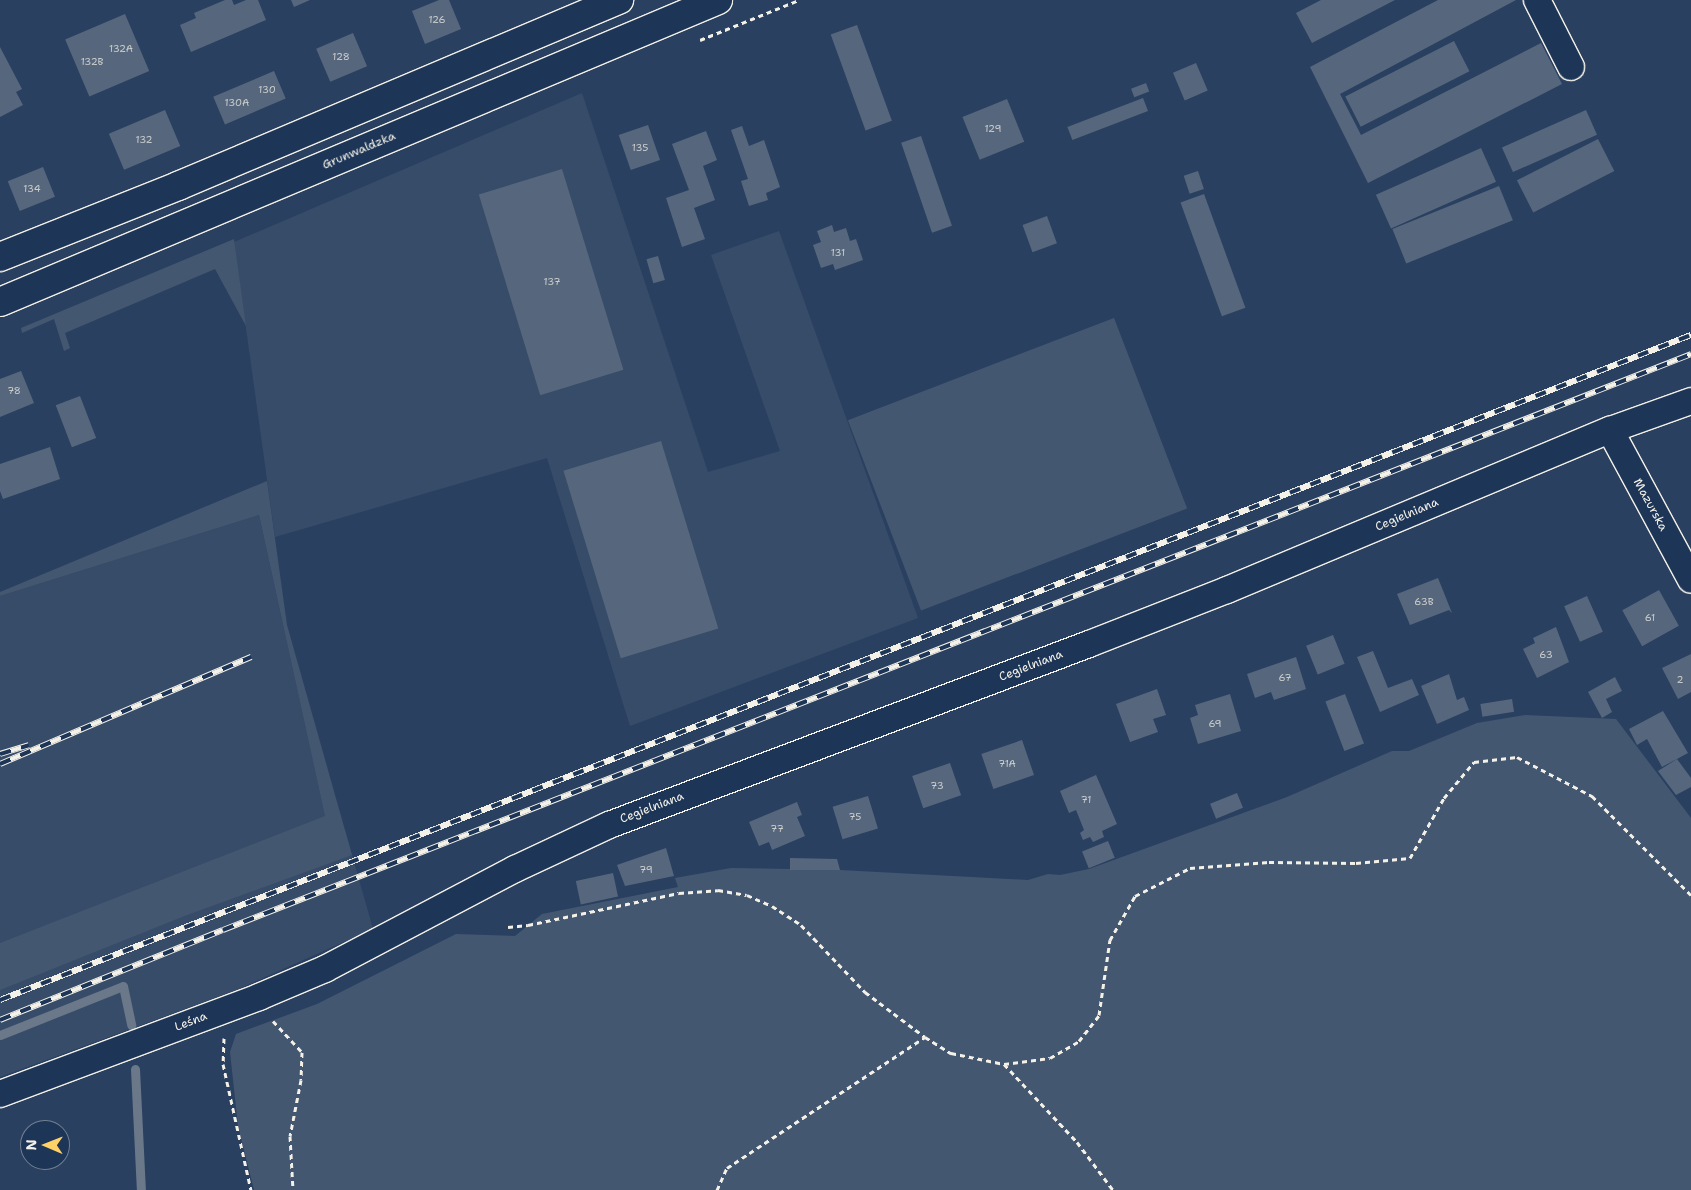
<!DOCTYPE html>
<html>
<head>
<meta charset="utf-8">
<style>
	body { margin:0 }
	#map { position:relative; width:1691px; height:1190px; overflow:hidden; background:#2a4060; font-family:"Shantell Sans",sans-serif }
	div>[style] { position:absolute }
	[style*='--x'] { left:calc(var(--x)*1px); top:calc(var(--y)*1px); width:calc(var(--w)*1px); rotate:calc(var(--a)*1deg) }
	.built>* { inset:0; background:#374c69 }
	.green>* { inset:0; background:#445771; transform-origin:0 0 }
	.stream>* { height:9px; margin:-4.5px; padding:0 4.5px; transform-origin:4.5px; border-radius:4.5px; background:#6a788a }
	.building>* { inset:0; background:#56677d; transform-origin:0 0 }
	.path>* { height:3px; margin-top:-1.5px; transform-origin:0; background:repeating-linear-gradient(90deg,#f4f1e8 0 5px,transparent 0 9px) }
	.roads { filter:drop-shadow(1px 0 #f4f1e8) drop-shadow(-1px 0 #f4f1e8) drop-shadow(0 1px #f4f1e8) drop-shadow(0 -1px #f4f1e8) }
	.minor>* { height:26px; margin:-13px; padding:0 13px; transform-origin:13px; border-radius:13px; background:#1d3557 }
	.major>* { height:28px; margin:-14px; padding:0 14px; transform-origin:14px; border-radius:14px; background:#1d3557 }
	.rail>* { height:5.5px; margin-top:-2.75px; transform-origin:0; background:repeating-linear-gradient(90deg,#1d3557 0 11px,#f4f1e8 0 22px); box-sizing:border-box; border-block:1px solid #f4f1e8 }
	span { translate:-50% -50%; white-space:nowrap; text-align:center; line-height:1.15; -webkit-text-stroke:4.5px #1d3557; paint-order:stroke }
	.number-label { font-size:10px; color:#cccecd }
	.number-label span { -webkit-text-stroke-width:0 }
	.street-label { font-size:12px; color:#f4f1e8 }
	.north { position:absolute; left:20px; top:1120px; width:50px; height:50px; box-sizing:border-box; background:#1d3557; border:1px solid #738091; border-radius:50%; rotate:271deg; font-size:14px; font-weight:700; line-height:20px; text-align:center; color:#f4f1e8 }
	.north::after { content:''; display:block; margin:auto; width:18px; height:22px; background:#ffd166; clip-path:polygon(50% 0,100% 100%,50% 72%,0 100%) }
</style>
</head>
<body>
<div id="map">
	<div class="built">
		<i style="clip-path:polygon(582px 93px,708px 472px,780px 451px,711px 255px,779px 231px,918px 618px,630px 726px,547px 458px,275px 537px,234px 242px)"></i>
		<i style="clip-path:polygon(259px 515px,325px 815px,345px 830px,373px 929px,234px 991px,0 1077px,0 596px)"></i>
	</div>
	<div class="green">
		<i style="clip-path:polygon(234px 239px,246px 326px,215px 269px,65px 333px,70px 348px,64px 351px,54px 319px,22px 333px,21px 328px)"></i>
		<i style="left:1114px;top:318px;width:204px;height:285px;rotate:69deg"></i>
		<i style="clip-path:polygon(267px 481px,287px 625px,352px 855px,187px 915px,0 990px,0 943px,325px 816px,259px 515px,0 596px,0 592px)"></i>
		<i style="clip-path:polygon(1525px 715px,1616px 719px,1691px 818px,1691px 1190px,254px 1190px,238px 1126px,230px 1052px,236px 1034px,317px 1004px,456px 934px,515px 936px,542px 914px,678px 887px,675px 878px,731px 868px,840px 870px,1028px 880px,1048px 874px,1060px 875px,1089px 869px,1287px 797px,1392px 751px,1409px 751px,1477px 723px)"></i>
	</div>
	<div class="stream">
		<i style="--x:0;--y:1035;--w:132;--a:-21.7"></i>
		<i style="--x:123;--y:986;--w:40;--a:78"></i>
		<i style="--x:135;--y:1069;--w:121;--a:87.2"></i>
	</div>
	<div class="building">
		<i style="clip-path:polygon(225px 0,232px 0,234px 5px,246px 0,258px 0,266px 20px,191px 52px,180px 25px,196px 18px,194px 13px)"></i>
		<i style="clip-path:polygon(291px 0,310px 0,294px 7px)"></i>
		<i style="clip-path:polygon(439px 0,449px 0,461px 29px,425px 44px,412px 11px)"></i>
		<i style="clip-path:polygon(1321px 0,1395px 0,1312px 43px,1296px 13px)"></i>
		<i style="clip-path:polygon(1438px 0,1516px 0,1340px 94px,1361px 135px,1541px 43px,1562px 84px,1368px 183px,1310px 67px)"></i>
		<i style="left:125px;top:14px;width:62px;height:65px;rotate:67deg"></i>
		<i style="left:857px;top:25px;width:102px;height:28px;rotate:70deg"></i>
		<i style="left:353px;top:33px;width:36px;height:40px;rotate:67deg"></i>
		<i style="left:1454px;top:41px;width:34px;height:122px;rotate:63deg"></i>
		<i style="clip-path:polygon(0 47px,22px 89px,16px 92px,23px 105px,0 117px)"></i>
		<i style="left:1196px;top:63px;width:30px;height:25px;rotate:67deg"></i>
		<i style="left:274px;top:71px;width:30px;height:66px;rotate:67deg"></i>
		<i style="left:1146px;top:83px;width:9px;height:16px;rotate:69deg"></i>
		<i style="left:1143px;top:98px;width:14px;height:81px;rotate:69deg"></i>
		<i style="left:1007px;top:99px;width:46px;height:48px;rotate:68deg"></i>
		<i style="left:165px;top:110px;width:39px;height:61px;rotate:67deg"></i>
		<i style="left:1586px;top:110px;width:27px;height:92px;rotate:66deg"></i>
		<i style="left:648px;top:125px;width:37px;height:31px;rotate:71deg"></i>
		<i style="clip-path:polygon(742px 126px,749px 146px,764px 140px,780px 187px,766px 193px,768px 200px,749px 206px,741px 181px,748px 179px,731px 130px)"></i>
		<i style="clip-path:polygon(706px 131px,717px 160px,703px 166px,715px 200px,694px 208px,705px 239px,682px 247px,666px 198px,689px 190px,672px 144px)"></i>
		<i style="left:921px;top:136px;width:95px;height:21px;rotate:71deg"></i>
		<i style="left:1598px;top:139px;width:36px;height:91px;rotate:63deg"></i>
		<i style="left:1481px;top:148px;width:37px;height:115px;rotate:66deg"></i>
		<i style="left:43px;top:167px;width:32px;height:38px;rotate:68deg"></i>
		<i style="left:562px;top:169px;width:210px;height:87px;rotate:73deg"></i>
		<i style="left:1198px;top:171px;width:19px;height:15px;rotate:72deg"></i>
		<i style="left:1499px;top:186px;width:37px;height:115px;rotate:68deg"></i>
		<i style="left:1204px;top:194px;width:121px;height:25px;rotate:70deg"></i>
		<i style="left:1047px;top:216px;width:29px;height:26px;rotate:70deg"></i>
		<i style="clip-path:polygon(832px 225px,834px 232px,846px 228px,850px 241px,856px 239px,863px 260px,835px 270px,833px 264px,821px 268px,813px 245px,821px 242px,817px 231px)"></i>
		<i style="left:658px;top:256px;width:25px;height:12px;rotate:74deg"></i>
		<i style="clip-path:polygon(21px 371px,34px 403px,0 417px,0 379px)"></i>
		<i style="left:80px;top:396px;width:45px;height:26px;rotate:69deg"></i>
		<i style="left:661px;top:441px;width:196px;height:102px;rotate:73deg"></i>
		<i style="clip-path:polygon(50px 447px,60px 479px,3px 499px,0 491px,0 464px)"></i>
		<i style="clip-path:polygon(1438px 578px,1452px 613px,1449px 610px,1410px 625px,1397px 594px)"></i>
		<i style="left:1659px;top:590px;width:41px;height:42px;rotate:61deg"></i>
		<i style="left:1587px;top:596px;width:39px;height:25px;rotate:66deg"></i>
		<i style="clip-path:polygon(1556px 627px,1569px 662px,1537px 678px,1523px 649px,1535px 643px,1533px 638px)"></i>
		<i style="left:1333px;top:635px;width:31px;height:29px;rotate:68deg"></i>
		<i style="clip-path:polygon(1373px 651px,1388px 688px,1412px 679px,1419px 695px,1380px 712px,1357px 657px)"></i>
		<i style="clip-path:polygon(1691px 654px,1691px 692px,1678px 699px,1662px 668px)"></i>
		<i style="clip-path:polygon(1296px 657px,1306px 689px,1274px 700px,1271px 692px,1255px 698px,1247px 674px)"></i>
		<i style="clip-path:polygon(1449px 674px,1457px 700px,1464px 697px,1469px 710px,1437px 724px,1421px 686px)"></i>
		<i style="clip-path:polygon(1615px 677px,1622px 691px,1606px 699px,1612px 712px,1602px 718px,1588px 692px)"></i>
		<i style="clip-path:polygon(1157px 689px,1166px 715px,1153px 719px,1158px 732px,1130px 742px,1116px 704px)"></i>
		<i style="clip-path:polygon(1230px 694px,1241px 731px,1198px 744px,1190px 718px,1198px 715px,1195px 705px)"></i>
		<i style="left:1345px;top:694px;width:53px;height:21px;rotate:69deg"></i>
		<i style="left:1512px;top:699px;width:13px;height:32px;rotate:81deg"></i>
		<i style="clip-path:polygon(1663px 711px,1688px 753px,1662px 767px,1647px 739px,1637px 745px,1629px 729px)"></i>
		<i style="left:1022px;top:740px;width:37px;height:43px;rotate:71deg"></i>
		<i style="clip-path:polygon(1677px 759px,1691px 778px,1691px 787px,1676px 795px,1658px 771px)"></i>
		<i style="left:950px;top:763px;width:34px;height:40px;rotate:71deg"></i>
		<i style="clip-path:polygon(1096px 775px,1117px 824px,1102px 831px,1104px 837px,1093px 842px,1090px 837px,1083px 840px,1080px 833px,1084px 830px,1076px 810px,1069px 813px,1060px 791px)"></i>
		<i style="left:1237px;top:793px;width:16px;height:29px;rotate:68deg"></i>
		<i style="left:868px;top:796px;width:34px;height:37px;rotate:73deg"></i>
		<i style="clip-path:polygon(797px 802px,802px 815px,797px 817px,805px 836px,772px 850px,769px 842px,759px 846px,749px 822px)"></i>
		<i style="left:1108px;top:841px;width:18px;height:28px;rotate:68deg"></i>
		<i style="clip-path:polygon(666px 848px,674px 876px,625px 886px,617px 865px)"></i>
		<i style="clip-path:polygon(790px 858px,837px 859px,840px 870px,790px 870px)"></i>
		<i style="left:613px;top:873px;width:24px;height:38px;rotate:78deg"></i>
	</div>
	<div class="path">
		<i style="--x:700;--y:40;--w:107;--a:-22"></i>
		<i style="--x:508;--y:927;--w:20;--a:-6"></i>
		<i style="--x:528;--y:925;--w:154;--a:-12"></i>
		<i style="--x:679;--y:893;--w:39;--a:-4"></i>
		<i style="--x:718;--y:890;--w:29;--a:10"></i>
		<i style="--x:747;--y:895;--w:27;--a:24"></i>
		<i style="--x:772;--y:906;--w:35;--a:33"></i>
		<i style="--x:801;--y:925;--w:93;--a:46.3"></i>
		<i style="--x:865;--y:992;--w:75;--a:36.9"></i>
		<i style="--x:925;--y:1037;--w:31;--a:32"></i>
		<i style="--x:951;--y:1053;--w:54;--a:11.7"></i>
		<i style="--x:1004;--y:1064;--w:46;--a:-7.4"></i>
		<i style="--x:1050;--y:1058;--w:34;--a:-30"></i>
		<i style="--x:1079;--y:1041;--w:33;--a:-52"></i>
		<i style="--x:1099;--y:1015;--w:76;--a:-81.7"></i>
		<i style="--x:1110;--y:940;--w:51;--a:-60.4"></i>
		<i style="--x:1135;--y:896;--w:62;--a:-27"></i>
		<i style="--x:1190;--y:868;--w:79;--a:-4.3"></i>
		<i style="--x:1269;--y:862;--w:87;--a:0.7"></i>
		<i style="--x:1356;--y:863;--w:54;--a:-5.3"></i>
		<i style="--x:1410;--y:858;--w:69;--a:-60.5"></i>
		<i style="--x:1444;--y:798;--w:47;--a:-50.2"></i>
		<i style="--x:1474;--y:762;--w:43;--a:-6.6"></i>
		<i style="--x:1517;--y:757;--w:85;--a:27.5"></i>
		<i style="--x:1592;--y:796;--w:140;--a:45"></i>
		<i style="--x:273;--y:1021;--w:42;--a:46.9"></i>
		<i style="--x:302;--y:1052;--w:28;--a:92"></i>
		<i style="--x:301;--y:1080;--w:57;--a:101.1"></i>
		<i style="--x:290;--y:1136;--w:54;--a:86.8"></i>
		<i style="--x:224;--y:1038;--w:26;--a:92"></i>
		<i style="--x:223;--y:1064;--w:129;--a:77.5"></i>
		<i style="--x:1004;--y:1064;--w:107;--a:46.9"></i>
		<i style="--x:1077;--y:1142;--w:60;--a:53.1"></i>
		<i style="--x:717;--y:1190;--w:24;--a:-66"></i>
		<i style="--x:727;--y:1168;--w:237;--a:-33.5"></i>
	</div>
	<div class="roads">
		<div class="minor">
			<i style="--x:1537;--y:0;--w:75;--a:63.1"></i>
			<i style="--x:1610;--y:430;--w:170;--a:61.6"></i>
			<i style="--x:0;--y:1094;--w:277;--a:-20.5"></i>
			<i style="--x:259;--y:997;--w:72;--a:-23"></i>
			<i style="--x:325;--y:969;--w:215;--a:-27.8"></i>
			<i style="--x:515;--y:869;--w:104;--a:-25.1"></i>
			<i style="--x:609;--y:825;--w:513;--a:-20.66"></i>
			<i style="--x:1089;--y:644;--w:148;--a:-21.4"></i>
			<i style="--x:1227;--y:590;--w:415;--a:-22.7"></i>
			<i style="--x:1610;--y:430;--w:86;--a:-19.7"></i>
		</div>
		<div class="major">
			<i style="--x:0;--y:257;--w:192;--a:-21.7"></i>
			<i style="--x:178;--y:186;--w:479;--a:-22.9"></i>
			<i style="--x:0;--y:302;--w:779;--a:-22.81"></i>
		</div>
	</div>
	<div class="rail">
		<i style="--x:0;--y:754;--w:30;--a:-17"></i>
		<i style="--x:0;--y:764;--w:273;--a:-23.1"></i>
		<i style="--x:0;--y:1000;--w:1817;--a:-21.47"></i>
		<i style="--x:0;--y:1020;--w:240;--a:-22"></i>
		<i style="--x:223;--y:930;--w:1577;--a:-21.42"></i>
	</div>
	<div class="number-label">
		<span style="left:437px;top:20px">126</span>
		<span style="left:121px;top:49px">132A</span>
		<span style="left:341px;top:57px">128</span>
		<span style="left:92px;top:62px">132B</span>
		<span style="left:267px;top:90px">130</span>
		<span style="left:237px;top:103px">130A</span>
		<span style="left:993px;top:129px">129</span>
		<span style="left:144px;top:140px">132</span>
		<span style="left:640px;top:148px">135</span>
		<span style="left:32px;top:189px">134</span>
		<span style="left:838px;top:253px">131</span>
		<span style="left:552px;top:282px">137</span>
		<span style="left:14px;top:391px">78</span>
		<span style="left:1424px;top:602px">63B</span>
		<span style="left:1650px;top:618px">61</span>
		<span style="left:1546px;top:655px">63</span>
		<span style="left:1285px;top:678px">67</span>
		<span style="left:1680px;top:680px">2</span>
		<span style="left:1215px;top:724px">69</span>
		<span style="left:1007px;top:764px">71A</span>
		<span style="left:937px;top:786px">73</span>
		<span style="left:1086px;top:800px">71</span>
		<span style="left:855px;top:817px">75</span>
		<span style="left:777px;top:829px">77</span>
		<span style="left:646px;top:870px">79</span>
	</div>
	<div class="street-label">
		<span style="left:359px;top:151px;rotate:-23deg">Grunwaldzka</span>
		<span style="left:1650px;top:505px;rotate:61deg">Mazurska</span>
		<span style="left:1407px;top:515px;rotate:-23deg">Cegielniana</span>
		<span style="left:1031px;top:666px;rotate:-21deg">Cegielniana</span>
		<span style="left:652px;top:808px;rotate:-21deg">Cegielniana</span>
		<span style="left:191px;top:1022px;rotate:-21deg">Leśna</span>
	</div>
	<div class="north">N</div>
</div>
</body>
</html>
